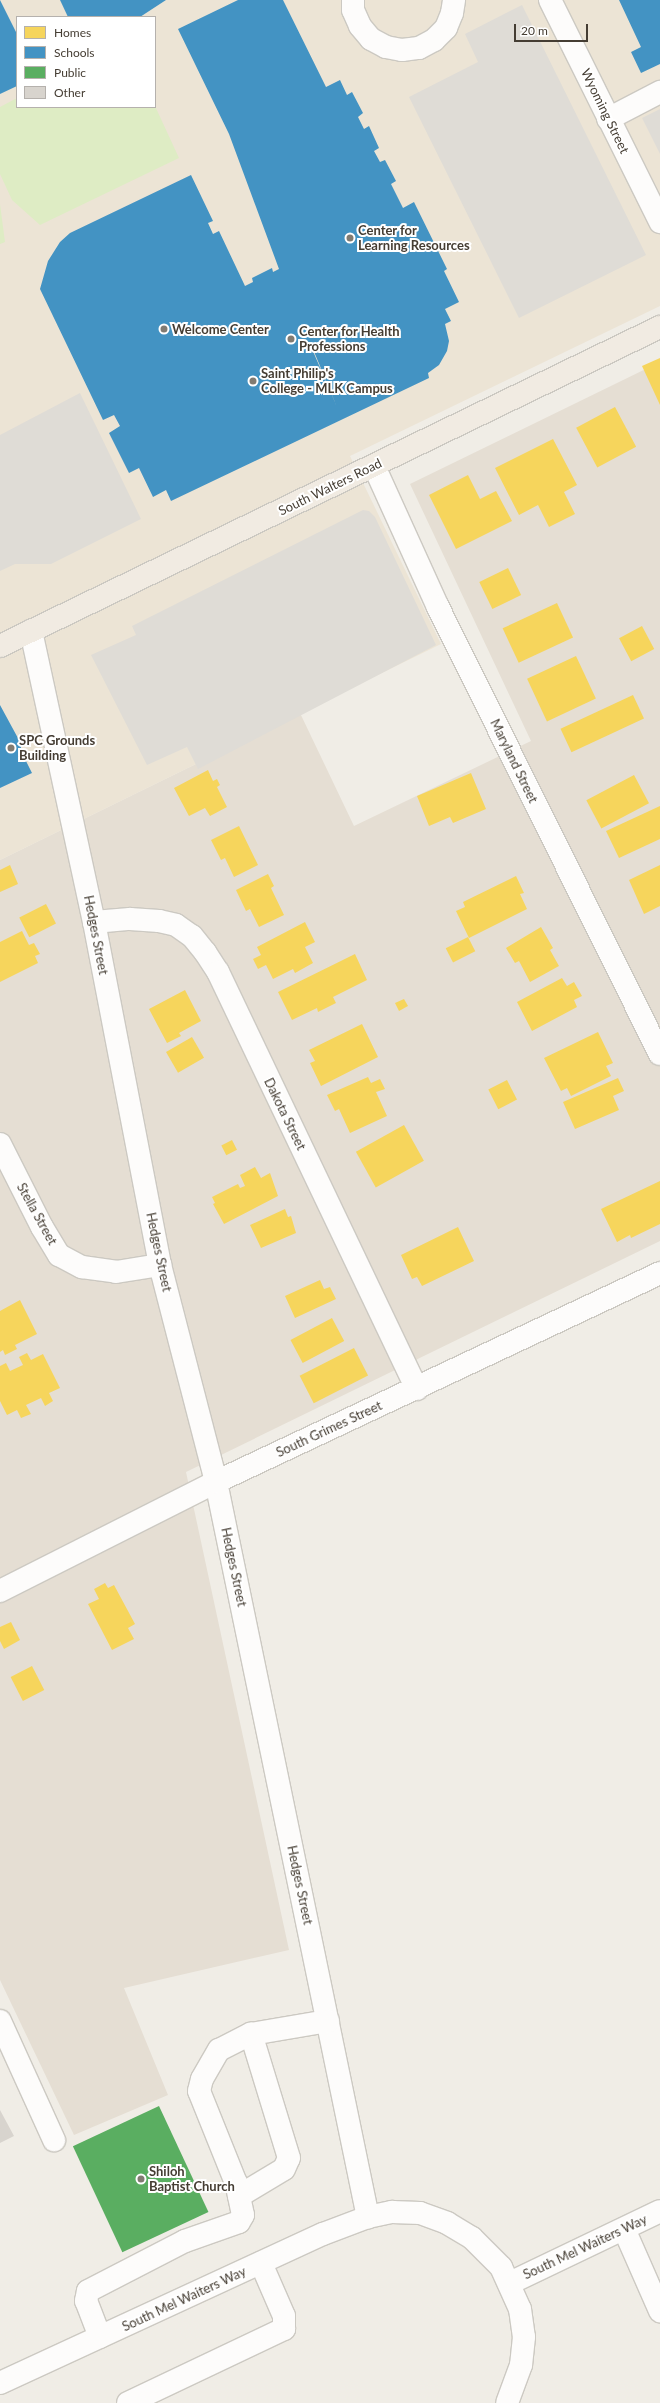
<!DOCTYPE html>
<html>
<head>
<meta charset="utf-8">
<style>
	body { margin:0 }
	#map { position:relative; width:660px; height:2403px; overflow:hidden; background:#f0ede6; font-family:Lato,sans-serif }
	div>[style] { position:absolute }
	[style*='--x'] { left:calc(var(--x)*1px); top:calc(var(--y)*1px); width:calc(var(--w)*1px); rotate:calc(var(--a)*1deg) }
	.residential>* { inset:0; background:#e5ded3 }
	.education>* { inset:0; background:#ece4d5 }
	.green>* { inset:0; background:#deecc4 }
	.parking>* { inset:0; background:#dfdcd6 }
	.homes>* { inset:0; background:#f6d55c; transform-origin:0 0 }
	.schools>* { inset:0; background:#4393c3 }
	.public>* { inset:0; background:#5aae61; transform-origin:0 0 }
	.building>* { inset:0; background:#d8d4ce }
	.roads { filter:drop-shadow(1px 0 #ccc9c2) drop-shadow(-1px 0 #ccc9c2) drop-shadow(0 1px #ccc9c2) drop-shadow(0 -1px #ccc9c2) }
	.minor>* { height:22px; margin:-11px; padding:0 11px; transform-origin:11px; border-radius:11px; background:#fdfcfb }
	.major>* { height:22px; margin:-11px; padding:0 11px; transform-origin:11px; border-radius:11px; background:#f1ebe2 }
	.dots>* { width:11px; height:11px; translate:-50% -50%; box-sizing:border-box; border:2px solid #fff; border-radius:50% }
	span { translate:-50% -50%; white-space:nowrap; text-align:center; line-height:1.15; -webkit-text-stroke:4px #fff; paint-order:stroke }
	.street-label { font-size:13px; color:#453d33 }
	.poi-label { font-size:13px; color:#453d33; font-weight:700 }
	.left { translate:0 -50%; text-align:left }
	.legend { position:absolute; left:16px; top:16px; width:140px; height:92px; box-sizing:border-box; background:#fff; border:1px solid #b5b1ad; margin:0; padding:5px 7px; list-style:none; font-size:12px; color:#453d33 }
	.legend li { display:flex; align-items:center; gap:8px; height:20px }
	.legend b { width:20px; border:1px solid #b5b1ad }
	.scale { position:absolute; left:514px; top:24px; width:74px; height:18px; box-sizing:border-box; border:2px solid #453d33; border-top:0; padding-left:5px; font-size:12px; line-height:14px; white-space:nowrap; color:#453d33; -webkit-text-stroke:3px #fff; paint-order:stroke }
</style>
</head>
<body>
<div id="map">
	<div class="residential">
		<i style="clip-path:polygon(660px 362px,660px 1241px,186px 1472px,289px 1950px,124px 1988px,168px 2095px,74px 2135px,0 1980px,0 860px,300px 713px,354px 826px,531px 741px,410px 484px)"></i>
	</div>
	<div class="education">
		<i style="clip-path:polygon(evenodd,0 0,660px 0,660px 306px,350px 456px,441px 644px,0 860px,0 0,17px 17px,155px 17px,155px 107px,17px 107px,17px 17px)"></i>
	</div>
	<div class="green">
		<i style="clip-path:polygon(17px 98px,17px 107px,155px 106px,179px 158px,40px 225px,12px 200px,0 174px,0 107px)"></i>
		<i style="clip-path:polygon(0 204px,5px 242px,0 244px)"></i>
	</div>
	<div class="parking">
		<i style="clip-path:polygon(522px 5px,646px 255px,519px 318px,409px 97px,478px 62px,465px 34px)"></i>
		<i style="clip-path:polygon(660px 109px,660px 154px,642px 118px)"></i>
		<i style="clip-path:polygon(80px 393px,141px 519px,51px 564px,15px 564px,0 571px,0 435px)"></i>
		<i style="clip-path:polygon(363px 510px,369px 511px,375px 517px,436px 645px,198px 769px,187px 747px,147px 765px,91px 655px,136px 635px,132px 626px)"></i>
	</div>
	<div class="homes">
		<i style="clip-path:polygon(660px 358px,660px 405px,642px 366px)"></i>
		<i style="left:615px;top:407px;width:45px;height:44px;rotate:62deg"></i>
		<i style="clip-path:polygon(553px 439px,577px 485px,564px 492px,575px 514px,549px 527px,538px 505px,519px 515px,495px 468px)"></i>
		<i style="clip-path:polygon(468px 475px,480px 499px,496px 491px,512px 521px,456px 549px,429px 495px)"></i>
		<i style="left:508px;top:568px;width:30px;height:32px;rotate:64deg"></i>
		<i style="left:557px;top:603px;width:38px;height:60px;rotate:65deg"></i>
		<i style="left:642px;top:626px;width:26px;height:26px;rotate:62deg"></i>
		<i style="left:576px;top:656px;width:47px;height:54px;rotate:65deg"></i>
		<i style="left:633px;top:695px;width:26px;height:80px;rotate:65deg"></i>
		<i style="clip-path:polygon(208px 770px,213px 781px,217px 779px,220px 785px,217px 787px,227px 807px,210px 816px,205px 808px,189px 816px,174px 788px)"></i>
		<i style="clip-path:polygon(471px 773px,486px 809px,453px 823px,450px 817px,429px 826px,417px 796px)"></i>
		<i style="left:634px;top:775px;width:32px;height:54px;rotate:62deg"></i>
		<i style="clip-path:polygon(660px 806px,660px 839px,619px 858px,606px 831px)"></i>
		<i style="clip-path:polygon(239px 826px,258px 865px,234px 877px,225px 858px,221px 860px,211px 840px)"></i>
		<i style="clip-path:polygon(10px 865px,18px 884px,0 892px,0 870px)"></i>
		<i style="clip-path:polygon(660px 865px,660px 906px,644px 914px,629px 880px)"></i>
		<i style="clip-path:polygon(268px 874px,274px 886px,271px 888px,284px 915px,259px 927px,250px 909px,246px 911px,236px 890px)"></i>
		<i style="clip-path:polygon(516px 876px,524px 893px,520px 894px,527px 909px,469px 938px,456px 911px,465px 907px,463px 902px)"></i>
		<i style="left:46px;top:904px;width:22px;height:30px;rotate:63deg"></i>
		<i style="clip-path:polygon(305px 922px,315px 942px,305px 947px,313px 963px,295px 973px,293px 969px,273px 979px,266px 965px,258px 969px,253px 959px,261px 955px,257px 947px)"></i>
		<i style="clip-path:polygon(541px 927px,553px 948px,550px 950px,559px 966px,530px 982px,519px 961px,515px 963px,506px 948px)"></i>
		<i style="clip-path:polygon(22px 931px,29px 945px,34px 943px,40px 954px,35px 956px,38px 963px,0 982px,0 942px)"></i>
		<i style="left:468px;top:937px;width:16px;height:25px;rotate:63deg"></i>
		<i style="clip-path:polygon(355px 954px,367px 980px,333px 997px,336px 1003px,318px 1012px,317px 1008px,292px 1020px,278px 992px)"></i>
		<i style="clip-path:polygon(562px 978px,567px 986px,574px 982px,582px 996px,574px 1000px,577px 1007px,532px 1031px,517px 1002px)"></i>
		<i style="clip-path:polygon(185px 990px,201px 1021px,179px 1033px,181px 1036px,167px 1043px,149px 1009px)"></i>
		<i style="clip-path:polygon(404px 999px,408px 1006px,399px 1011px,395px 1003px)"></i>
		<i style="clip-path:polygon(362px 1024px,378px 1057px,321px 1086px,310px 1063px,315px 1061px,309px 1050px)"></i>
		<i style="clip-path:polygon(598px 1032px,613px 1063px,606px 1066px,611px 1076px,571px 1096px,567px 1088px,561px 1091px,544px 1058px)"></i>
		<i style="left:192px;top:1037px;width:24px;height:30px;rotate:60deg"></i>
		<i style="clip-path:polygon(368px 1077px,371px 1083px,380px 1079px,385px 1089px,376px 1092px,387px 1116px,350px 1133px,339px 1109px,335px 1111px,327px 1095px)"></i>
		<i style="clip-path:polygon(618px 1078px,624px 1091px,613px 1096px,619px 1110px,575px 1129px,563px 1102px)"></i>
		<i style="left:507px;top:1080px;width:22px;height:21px;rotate:63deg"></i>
		<i style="left:404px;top:1125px;width:41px;height:55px;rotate:61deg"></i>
		<i style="left:232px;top:1140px;width:11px;height:12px;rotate:63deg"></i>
		<i style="clip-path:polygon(255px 1167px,261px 1178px,270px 1173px,278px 1196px,224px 1224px,213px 1204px,215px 1203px,212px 1197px,238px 1184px,240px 1188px,245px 1186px,240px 1175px)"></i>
		<i style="clip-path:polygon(660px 1181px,660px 1224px,631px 1238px,630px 1235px,617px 1242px,601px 1209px)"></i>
		<i style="clip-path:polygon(285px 1209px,288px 1217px,291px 1216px,296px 1233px,261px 1248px,250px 1225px)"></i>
		<i style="clip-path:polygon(458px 1227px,474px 1261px,422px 1286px,417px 1277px,412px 1279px,401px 1255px)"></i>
		<i style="clip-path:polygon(320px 1280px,324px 1289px,330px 1287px,336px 1299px,295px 1318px,285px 1296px)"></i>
		<i style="clip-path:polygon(20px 1300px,37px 1334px,15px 1345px,17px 1349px,5px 1355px,3px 1350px,0 1352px,0 1311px)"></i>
		<i style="left:332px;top:1318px;width:26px;height:47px;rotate:62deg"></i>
		<i style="left:354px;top:1348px;width:31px;height:61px;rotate:63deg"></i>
		<i style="clip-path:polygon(27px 1353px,31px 1360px,43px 1354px,60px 1388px,49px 1393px,53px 1401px,45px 1406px,41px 1398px,26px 1405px,31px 1414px,21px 1418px,17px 1410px,7px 1415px,0 1401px,0 1366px,6px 1363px,10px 1371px,23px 1365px,19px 1357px)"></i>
		<i style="clip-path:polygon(105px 1583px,108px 1588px,114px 1585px,135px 1624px,128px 1628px,134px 1639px,112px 1650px,88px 1604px,99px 1599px,94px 1589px)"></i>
		<i style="clip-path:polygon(11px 1622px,20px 1640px,4px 1649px,0 1641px,0 1627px)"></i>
		<i style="left:32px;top:1666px;width:27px;height:24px;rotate:63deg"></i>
	</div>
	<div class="schools">
		<i style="clip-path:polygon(0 0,17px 34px,17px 86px,0 94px)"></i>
		<i style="clip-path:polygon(60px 0,166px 0,140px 17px,68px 17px)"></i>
		<i style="clip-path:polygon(evenodd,238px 0,283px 0,326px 87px,340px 80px,347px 95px,352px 92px,363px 113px,358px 117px,364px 129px,369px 126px,379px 148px,374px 151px,380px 162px,385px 160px,396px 181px,391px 184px,403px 208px,414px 202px,447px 269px,444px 271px,459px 302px,445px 309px,451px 321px,445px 324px,449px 341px,447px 351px,439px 365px,428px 373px,429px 378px,171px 501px,166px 490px,153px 497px,139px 468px,129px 473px,109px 433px,120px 426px,114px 415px,103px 420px,40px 289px,48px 261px,60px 242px,70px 233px,191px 175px,213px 221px,208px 223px,213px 234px,219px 231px,245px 286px,253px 282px,252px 278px,272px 268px,273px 272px,279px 269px,229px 134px,178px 29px,238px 0,309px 342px,310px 342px,337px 407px,331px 393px,309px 342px)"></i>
		<i style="clip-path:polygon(619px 0,660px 0,660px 64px,641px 73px,631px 52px,641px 47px)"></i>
		<i style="clip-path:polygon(0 705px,19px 740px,23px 755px,32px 773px,0 788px)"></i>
	</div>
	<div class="public">
		<i style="left:159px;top:2106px;width:117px;height:95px;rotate:65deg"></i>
	</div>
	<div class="building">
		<i style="clip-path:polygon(0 2110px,14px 2136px,0 2143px)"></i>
	</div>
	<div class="roads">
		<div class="minor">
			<i style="--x:353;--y:0;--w:10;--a:90"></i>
			<i style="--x:353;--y:10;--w:17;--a:66"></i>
			<i style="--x:360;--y:26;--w:17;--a:50"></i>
			<i style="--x:371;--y:39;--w:17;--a:28"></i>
			<i style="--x:386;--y:47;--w:16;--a:11"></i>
			<i style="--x:402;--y:50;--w:17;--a:-7"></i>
			<i style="--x:419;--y:48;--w:17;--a:-28"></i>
			<i style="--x:434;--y:40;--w:17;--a:-45"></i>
			<i style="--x:446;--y:28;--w:16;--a:-68"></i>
			<i style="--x:452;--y:13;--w:13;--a:-81"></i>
			<i style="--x:550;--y:0;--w:248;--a:63.6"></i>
			<i style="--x:608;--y:119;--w:59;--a:-27.4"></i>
			<i style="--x:374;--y:466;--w:155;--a:65.6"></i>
			<i style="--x:438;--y:607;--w:499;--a:63.6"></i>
			<i style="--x:31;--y:631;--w:298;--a:77.8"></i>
			<i style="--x:94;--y:922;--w:349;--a:79.1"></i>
			<i style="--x:160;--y:1265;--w:224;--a:75.5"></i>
			<i style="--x:216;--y:1482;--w:751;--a:78.32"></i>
			<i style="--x:94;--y:922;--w:36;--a:-5"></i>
			<i style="--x:130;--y:919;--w:29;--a:4"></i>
			<i style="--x:159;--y:921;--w:17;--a:13"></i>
			<i style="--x:176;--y:925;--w:19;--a:35"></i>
			<i style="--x:192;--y:936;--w:21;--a:51"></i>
			<i style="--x:205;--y:952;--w:24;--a:57"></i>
			<i style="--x:218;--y:972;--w:462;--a:64.5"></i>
			<i style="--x:0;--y:1144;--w:93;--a:63.2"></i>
			<i style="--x:42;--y:1227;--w:33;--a:59"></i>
			<i style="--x:59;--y:1255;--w:26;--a:28"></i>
			<i style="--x:82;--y:1267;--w:34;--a:8"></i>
			<i style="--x:116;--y:1272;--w:45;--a:-9"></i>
			<i style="--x:0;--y:1591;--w:242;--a:-26.8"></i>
			<i style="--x:216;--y:1482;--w:491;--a:-25.2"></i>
			<i style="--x:0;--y:2021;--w:131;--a:65.6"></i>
			<i style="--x:239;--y:2196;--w:52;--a:-31"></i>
			<i style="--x:284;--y:2169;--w:12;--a:-66"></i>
			<i style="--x:289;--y:2158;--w:130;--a:-107"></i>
			<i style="--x:624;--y:2229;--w:90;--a:66.3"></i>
			<i style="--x:510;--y:2283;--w:166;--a:-25.6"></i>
			<i style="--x:100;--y:2337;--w:39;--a:-111"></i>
			<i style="--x:86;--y:2301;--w:10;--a:-79"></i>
			<i style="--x:88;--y:2291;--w:109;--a:-27.3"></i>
			<i style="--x:185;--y:2241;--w:57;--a:-19.4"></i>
			<i style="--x:239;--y:2222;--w:8;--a:-60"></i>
			<i style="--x:243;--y:2215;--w:33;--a:-102"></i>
			<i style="--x:236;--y:2183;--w:99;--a:-111.9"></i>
			<i style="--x:199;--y:2091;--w:12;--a:-76"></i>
			<i style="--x:202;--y:2079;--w:34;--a:-60"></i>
			<i style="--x:219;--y:2050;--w:36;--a:-27"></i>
			<i style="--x:251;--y:2034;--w:78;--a:-9.6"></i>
			<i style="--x:0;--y:2383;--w:356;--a:-24.8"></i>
			<i style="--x:323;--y:2234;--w:48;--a:-20.7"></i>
			<i style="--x:368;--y:2217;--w:25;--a:-12"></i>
			<i style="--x:392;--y:2212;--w:28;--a:2"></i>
			<i style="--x:420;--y:2213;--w:29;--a:20"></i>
			<i style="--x:447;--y:2223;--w:29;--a:31"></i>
			<i style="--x:472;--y:2238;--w:41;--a:45"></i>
			<i style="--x:501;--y:2267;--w:46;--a:65.7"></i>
			<i style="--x:520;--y:2309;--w:28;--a:82"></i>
			<i style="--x:524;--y:2337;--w:28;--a:96"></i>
			<i style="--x:521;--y:2365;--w:40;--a:110.2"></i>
			<i style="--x:128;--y:2403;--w:173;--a:-25.4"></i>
			<i style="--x:284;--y:2329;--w:13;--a:-90"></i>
			<i style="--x:284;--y:2316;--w:58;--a:-113.5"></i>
		</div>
		<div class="major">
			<i style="--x:0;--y:646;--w:733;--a:-25.8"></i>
		</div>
	</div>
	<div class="dots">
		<i style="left:350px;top:238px;background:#817b72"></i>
		<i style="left:164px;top:329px;background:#817b72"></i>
		<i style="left:291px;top:339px;background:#817b72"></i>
		<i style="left:253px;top:381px;background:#817b72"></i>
		<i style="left:11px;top:748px;background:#817b72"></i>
		<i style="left:141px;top:2179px;background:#817b72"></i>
	</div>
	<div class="street-label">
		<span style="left:605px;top:111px;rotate:64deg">Wyoming Street</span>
		<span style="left:330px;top:487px;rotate:-26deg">South Walters Road</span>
		<span style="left:514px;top:761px;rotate:64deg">Maryland Street</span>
		<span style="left:96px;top:935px;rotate:79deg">Hedges Street</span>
		<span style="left:285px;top:1114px;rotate:64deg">Dakota Street</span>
		<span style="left:37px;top:1214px;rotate:61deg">Stella Street</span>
		<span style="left:159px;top:1252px;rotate:78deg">Hedges Street</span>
		<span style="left:329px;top:1429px;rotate:-25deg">South Grimes Street</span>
		<span style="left:234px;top:1567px;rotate:78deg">Hedges Street</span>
		<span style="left:300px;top:1885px;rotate:78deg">Hedges Street</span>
		<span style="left:585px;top:2247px;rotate:-25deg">South Mel Waiters Way</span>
		<span style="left:184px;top:2299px;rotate:-25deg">South Mel Waiters Way</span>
	</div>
	<div class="poi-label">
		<span class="left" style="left:358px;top:238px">Center for<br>Learning Resources</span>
		<span class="left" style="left:172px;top:329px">Welcome Center</span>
		<span class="left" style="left:299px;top:339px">Center for Health<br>Professions</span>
		<span class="left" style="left:261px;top:381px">Saint Philip's<br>College - MLK Campus</span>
		<span class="left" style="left:19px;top:748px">SPC Grounds<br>Building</span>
		<span class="left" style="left:149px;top:2179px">Shiloh<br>Baptist Church</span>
	</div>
	<ul class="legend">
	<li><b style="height:11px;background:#f6d55c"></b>Homes</li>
	<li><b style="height:11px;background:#4393c3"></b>Schools</li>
	<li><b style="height:11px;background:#5aae61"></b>Public</li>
	<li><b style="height:11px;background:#d8d4ce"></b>Other</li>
	</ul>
	<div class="scale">20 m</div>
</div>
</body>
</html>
